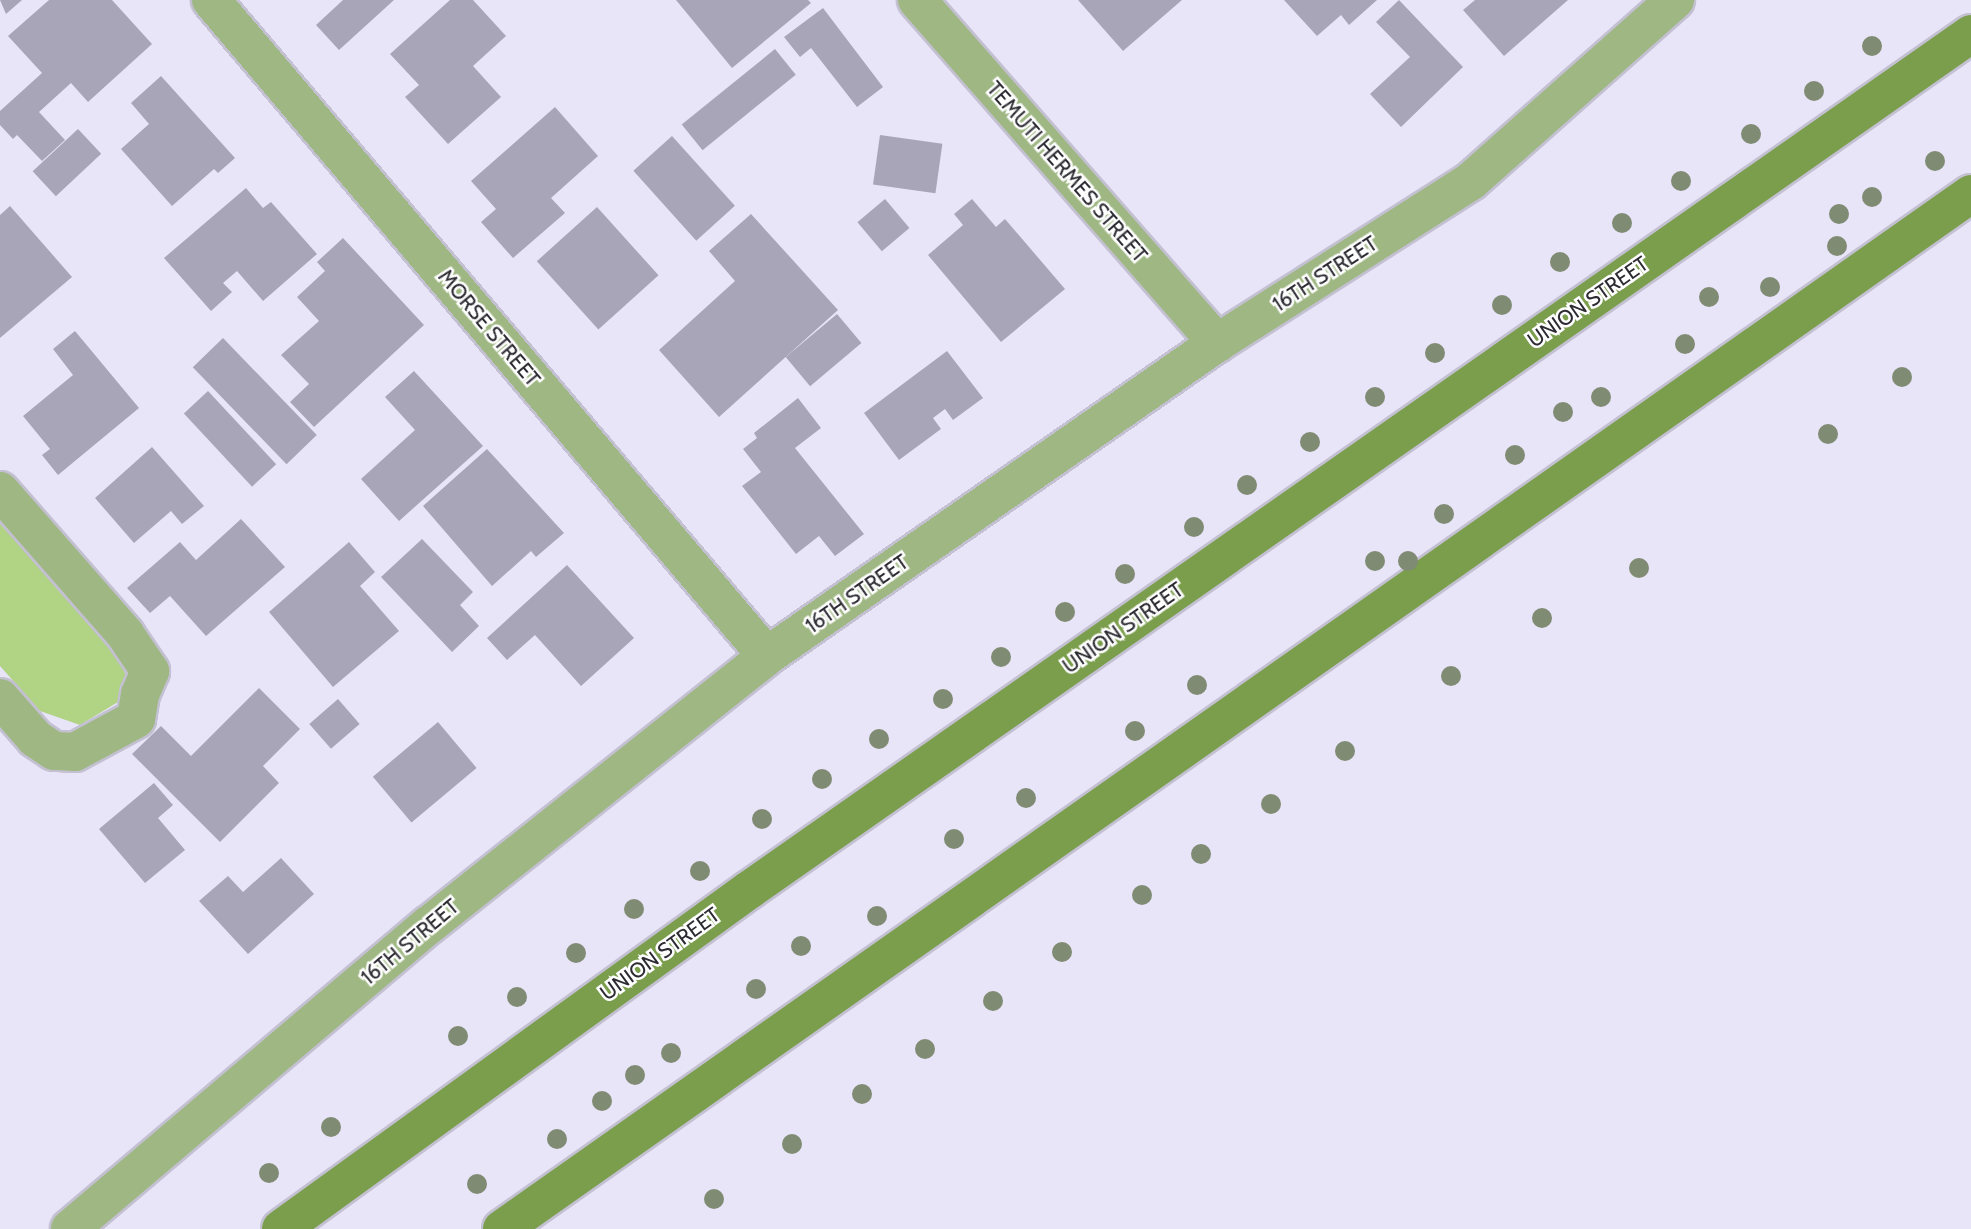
<!DOCTYPE html>
<html>
<head>
<meta charset="utf-8">
<style>
	body { margin:0 }
	#map { position:relative; width:1971px; height:1229px; overflow:hidden; background:#e9e5f9; font-family:Cabin,sans-serif }
	div>[style] { position:absolute }
	[style*='--x'] { left:calc(var(--x)*1px); top:calc(var(--y)*1px); width:calc(var(--w)*1px); rotate:calc(var(--a)*1deg) }
	.green>* { inset:0; background:#b0d384 }
	.building>* { inset:0; background:#a9a5b8; transform-origin:0 0 }
	.roads { filter:drop-shadow(2px 0 #c3c0d1) drop-shadow(-2px 0 #c3c0d1) drop-shadow(0 2px #c3c0d1) drop-shadow(0 -2px #c3c0d1) }
	.street>* { height:38px; margin:-19px; padding:0 19px; transform-origin:19px; border-radius:19px; background:#9fb783 }
	.secondary>* { height:38px; margin:-19px; padding:0 19px; transform-origin:19px; border-radius:19px; background:#7b9e4d }
	.trees>* { width:20px; height:20px; margin:-10px; border-radius:50%; background:#808b73 }
	span { translate:-50% -50%; white-space:nowrap; text-align:center; line-height:1.15; -webkit-text-stroke:5px #fff; paint-order:stroke }
	.street-label { font-size:21px; color:#2c2b32 }
</style>
</head>
<body>
<div id="map">
	<div class="green">
		<i style="clip-path:polygon(0 518px,110px 642px,126px 675px,118px 702px,80px 725px,40px 711px,0 666px)"></i>
	</div>
	<div class="building">
		<i style="clip-path:polygon(0 0,22px 0,6px 14px)"></i>
		<i style="clip-path:polygon(49px 0,112px 0,152px 44px,88px 102px,71px 83px,39px 112px,65px 140px,42px 161px,17px 135px,13px 139px,0 125px,0 111px,42px 73px,8px 36px)"></i>
		<i style="clip-path:polygon(343px 0,394px 0,339px 50px,316px 25px)"></i>
		<i style="clip-path:polygon(450px 0,473px 0,506px 36px,473px 66px,501px 97px,448px 144px,405px 97px,419px 85px,390px 54px)"></i>
		<i style="clip-path:polygon(676px 0,808px 0,811px 3px,732px 68px)"></i>
		<i style="clip-path:polygon(1078px 0,1182px 0,1123px 51px)"></i>
		<i style="clip-path:polygon(1284px 0,1377px 0,1349px 25px,1341px 15px,1317px 36px)"></i>
		<i style="clip-path:polygon(1399px 0,1463px 67px,1401px 127px,1370px 94px,1410px 57px,1376px 22px)"></i>
		<i style="clip-path:polygon(1475px 0,1568px 0,1504px 56px,1463px 10px)"></i>
		<i style="clip-path:polygon(823px 8px,883px 87px,857px 107px,811px 48px,800px 57px,784px 37px)"></i>
		<i style="left:775px;top:49px;width:33px;height:120px;rotate:51deg"></i>
		<i style="clip-path:polygon(161px 76px,235px 158px,218px 173px,214px 169px,172px 206px,121px 149px,149px 124px,131px 103px)"></i>
		<i style="clip-path:polygon(555px 107px,598px 156px,551px 198px,565px 213px,513px 258px,481px 222px,496px 209px,471px 181px)"></i>
		<i style="left:78px;top:129px;width:34px;height:62px;rotate:47deg"></i>
		<i style="left:880px;top:135px;width:63px;height:50px;rotate:8deg"></i>
		<i style="left:672px;top:136px;width:94px;height:52px;rotate:48deg"></i>
		<i style="clip-path:polygon(246px 188px,263px 208px,271px 202px,317px 254px,263px 301px,237px 271px,223px 283px,232px 292px,211px 311px,164px 258px)"></i>
		<i style="left:885px;top:199px;width:38px;height:36px;rotate:50deg"></i>
		<i style="clip-path:polygon(972px 199px,996px 227px,1005px 219px,1065px 289px,1001px 342px,928px 255px,963px 225px,954px 214px)"></i>
		<i style="clip-path:polygon(10px 206px,72px 277px,0 338px,0 215px)"></i>
		<i style="left:597px;top:207px;width:92px;height:81px;rotate:48deg"></i>
		<i style="clip-path:polygon(751px 214px,838px 310px,719px 417px,659px 350px,735px 281px,709px 251px)"></i>
		<i style="clip-path:polygon(343px 238px,424px 325px,314px 427px,290px 402px,309px 384px,281px 355px,319px 321px,297px 297px,325px 271px,317px 262px)"></i>
		<i style="left:837px;top:314px;width:38px;height:67px;rotate:50deg"></i>
		<i style="clip-path:polygon(75px 331px,139px 408px,58px 475px,42px 455px,50px 449px,23px 416px,73px 375px,53px 349px)"></i>
		<i style="left:223px;top:338px;width:135px;height:42px;rotate:46deg"></i>
		<i style="clip-path:polygon(947px 351px,983px 398px,953px 420px,945px 409px,933px 418px,941px 429px,899px 460px,864px 413px)"></i>
		<i style="clip-path:polygon(414px 371px,483px 446px,399px 521px,361px 479px,415px 430px,385px 397px)"></i>
		<i style="left:208px;top:391px;width:100px;height:33px;rotate:47deg"></i>
		<i style="clip-path:polygon(798px 398px,821px 428px,795px 448px,864px 534px,835px 556px,819px 536px,796px 554px,742px 486px,761px 472px,743px 449px,757px 438px,754px 433px)"></i>
		<i style="clip-path:polygon(152px 447px,204px 506px,182px 524px,171px 511px,134px 543px,95px 498px)"></i>
		<i style="clip-path:polygon(487px 449px,564px 533px,536px 557px,531px 551px,492px 586px,423px 506px)"></i>
		<i style="clip-path:polygon(241px 519px,285px 567px,206px 636px,170px 596px,150px 613px,127px 588px,180px 542px,196px 560px)"></i>
		<i style="clip-path:polygon(422px 539px,473px 592px,460px 605px,479px 626px,452px 652px,381px 577px)"></i>
		<i style="clip-path:polygon(349px 542px,375px 572px,360px 586px,399px 631px,333px 687px,269px 612px)"></i>
		<i style="clip-path:polygon(567px 565px,634px 638px,581px 686px,535px 635px,507px 660px,487px 638px)"></i>
		<i style="clip-path:polygon(259px 688px,300px 729px,263px 766px,279px 783px,220px 842px,132px 754px,161px 726px,191px 756px)"></i>
		<i style="left:338px;top:699px;width:33px;height:38px;rotate:49deg"></i>
		<i style="left:438px;top:722px;width:60px;height:85px;rotate:50deg"></i>
		<i style="clip-path:polygon(154px 783px,173px 805px,158px 818px,185px 850px,145px 883px,99px 829px)"></i>
		<i style="clip-path:polygon(281px 858px,314px 894px,248px 954px,199px 901px,228px 876px,243px 892px)"></i>
	</div>
	<div class="roads">
		<div class="street">
			<i style="--x:211;--y:0;--w:860;--a:49.72"></i>
			<i style="--x:917;--y:0;--w:456;--a:48.8"></i>
			<i style="--x:0;--y:491;--w:190;--a:48.8"></i>
			<i style="--x:125;--y:634;--w:45;--a:56"></i>
			<i style="--x:150;--y:671;--w:25;--a:113"></i>
			<i style="--x:140;--y:694;--w:25;--a:99"></i>
			<i style="--x:136;--y:719;--w:69;--a:151.6"></i>
			<i style="--x:75;--y:752;--w:21;--a:-177"></i>
			<i style="--x:54;--y:751;--w:23;--a:-146"></i>
			<i style="--x:35;--y:738;--w:53;--a:-131.2"></i>
			<i style="--x:70;--y:1229;--w:470;--a:-40.3"></i>
			<i style="--x:429;--y:925;--w:432;--a:-38.5"></i>
			<i style="--x:767;--y:656;--w:548;--a:-34.82"></i>
			<i style="--x:1217;--y:343;--w:301;--a:-32.5"></i>
			<i style="--x:1471;--y:181;--w:273;--a:-41.6"></i>
		</div>
		<div class="secondary">
			<i style="--x:281;--y:1229;--w:578;--a:-35.92"></i>
			<i style="--x:749;--y:890;--w:1492;--a:-35.01"></i>
			<i style="--x:502;--y:1229;--w:1797;--a:-35.17"></i>
		</div>
	</div>
	<div class="trees">
		<i style="left:1872px;top:46px"></i>
		<i style="left:1814px;top:91px"></i>
		<i style="left:1751px;top:134px"></i>
		<i style="left:1935px;top:161px"></i>
		<i style="left:1681px;top:181px"></i>
		<i style="left:1872px;top:197px"></i>
		<i style="left:1839px;top:214px"></i>
		<i style="left:1622px;top:223px"></i>
		<i style="left:1837px;top:246px"></i>
		<i style="left:1560px;top:262px"></i>
		<i style="left:1770px;top:287px"></i>
		<i style="left:1709px;top:297px"></i>
		<i style="left:1502px;top:305px"></i>
		<i style="left:1685px;top:344px"></i>
		<i style="left:1435px;top:353px"></i>
		<i style="left:1902px;top:377px"></i>
		<i style="left:1375px;top:397px"></i>
		<i style="left:1601px;top:397px"></i>
		<i style="left:1563px;top:412px"></i>
		<i style="left:1828px;top:434px"></i>
		<i style="left:1310px;top:442px"></i>
		<i style="left:1515px;top:455px"></i>
		<i style="left:1247px;top:485px"></i>
		<i style="left:1444px;top:514px"></i>
		<i style="left:1194px;top:527px"></i>
		<i style="left:1375px;top:561px"></i>
		<i style="left:1408px;top:561px"></i>
		<i style="left:1639px;top:568px"></i>
		<i style="left:1125px;top:574px"></i>
		<i style="left:1065px;top:612px"></i>
		<i style="left:1542px;top:618px"></i>
		<i style="left:1001px;top:657px"></i>
		<i style="left:1451px;top:676px"></i>
		<i style="left:1197px;top:685px"></i>
		<i style="left:943px;top:699px"></i>
		<i style="left:1135px;top:731px"></i>
		<i style="left:879px;top:739px"></i>
		<i style="left:1345px;top:751px"></i>
		<i style="left:822px;top:779px"></i>
		<i style="left:1026px;top:798px"></i>
		<i style="left:1271px;top:804px"></i>
		<i style="left:762px;top:819px"></i>
		<i style="left:954px;top:839px"></i>
		<i style="left:1201px;top:854px"></i>
		<i style="left:700px;top:871px"></i>
		<i style="left:1142px;top:895px"></i>
		<i style="left:634px;top:909px"></i>
		<i style="left:877px;top:916px"></i>
		<i style="left:801px;top:946px"></i>
		<i style="left:1062px;top:952px"></i>
		<i style="left:576px;top:953px"></i>
		<i style="left:756px;top:989px"></i>
		<i style="left:517px;top:997px"></i>
		<i style="left:993px;top:1001px"></i>
		<i style="left:458px;top:1036px"></i>
		<i style="left:925px;top:1049px"></i>
		<i style="left:671px;top:1053px"></i>
		<i style="left:635px;top:1075px"></i>
		<i style="left:862px;top:1094px"></i>
		<i style="left:602px;top:1101px"></i>
		<i style="left:331px;top:1127px"></i>
		<i style="left:557px;top:1139px"></i>
		<i style="left:792px;top:1144px"></i>
		<i style="left:269px;top:1173px"></i>
		<i style="left:477px;top:1184px"></i>
		<i style="left:714px;top:1199px"></i>
	</div>
	<div class="street-label">
		<span style="left:1067px;top:172px;rotate:49deg">TEMUTI HERMES STREET</span>
		<span style="left:1325px;top:274px;rotate:-33deg">16TH STREET</span>
		<span style="left:1588px;top:302px;rotate:-35deg">UNION STREET</span>
		<span style="left:489px;top:328px;rotate:50deg">MORSE STREET</span>
		<span style="left:857px;top:594px;rotate:-35deg">16TH STREET</span>
		<span style="left:1123px;top:628px;rotate:-35deg">UNION STREET</span>
		<span style="left:410px;top:942px;rotate:-40deg">16TH STREET</span>
		<span style="left:660px;top:954px;rotate:-36deg">UNION STREET</span>
	</div>
</div>
</body>
</html>
